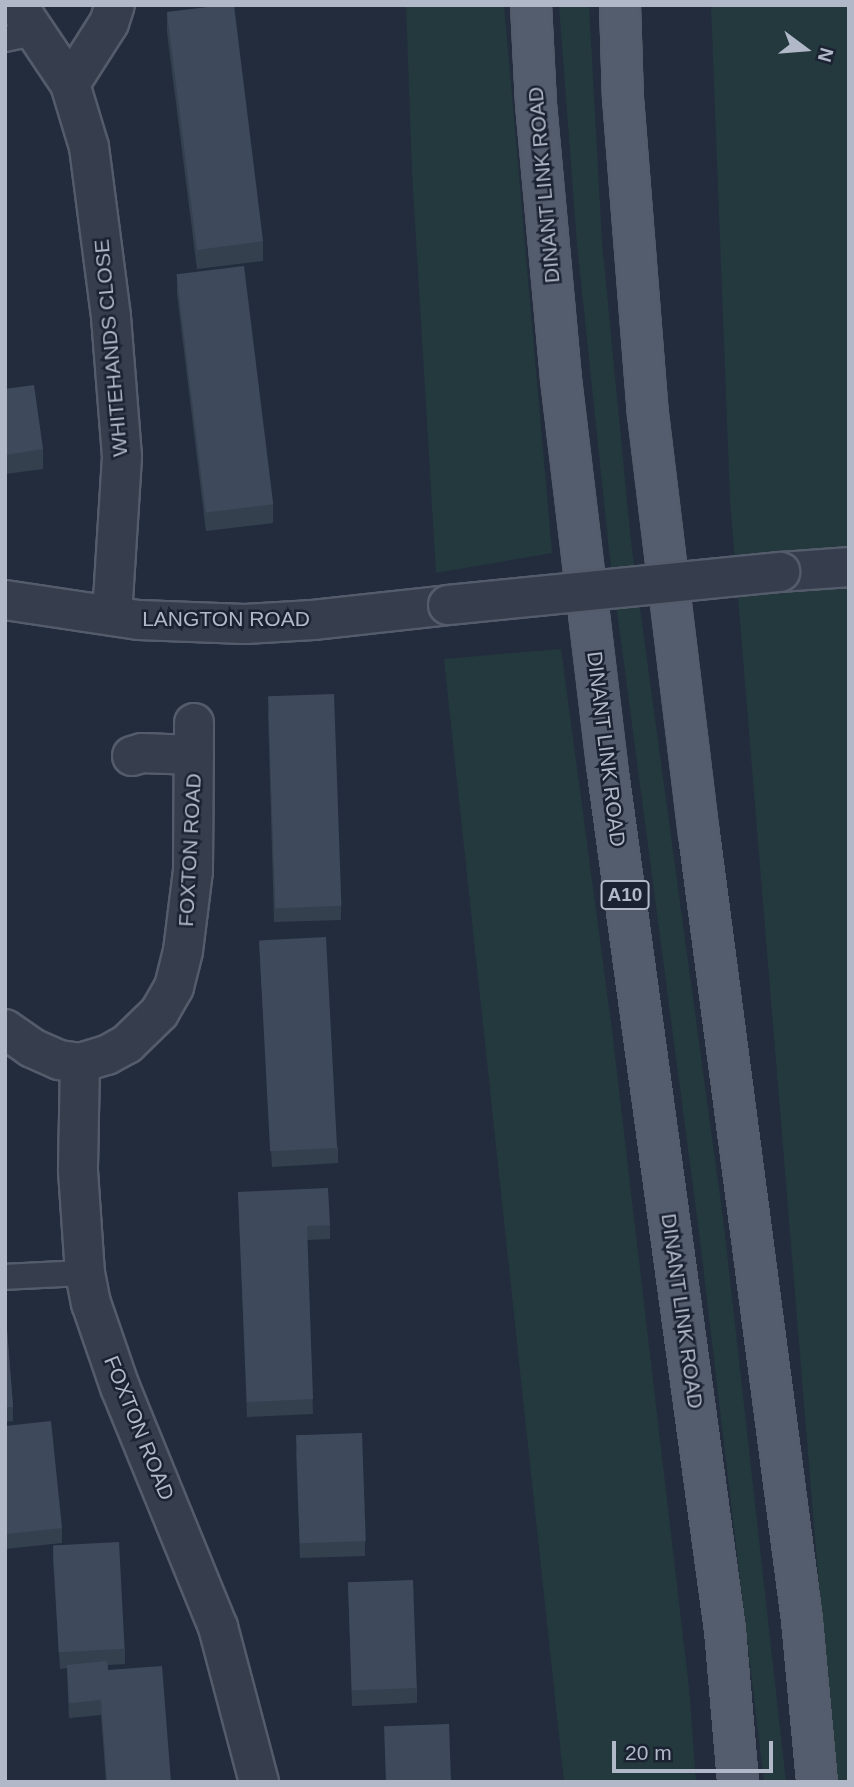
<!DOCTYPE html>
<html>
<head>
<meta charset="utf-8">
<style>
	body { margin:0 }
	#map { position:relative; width:854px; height:1787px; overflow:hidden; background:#222c3d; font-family:Helvetica,sans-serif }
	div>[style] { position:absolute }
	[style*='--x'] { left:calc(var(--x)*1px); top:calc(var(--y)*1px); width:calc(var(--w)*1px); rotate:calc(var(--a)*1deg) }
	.green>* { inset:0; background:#24393e }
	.roads { filter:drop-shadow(2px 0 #545c6b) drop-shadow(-2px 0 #545c6b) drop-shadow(0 2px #545c6b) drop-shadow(0 -2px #545c6b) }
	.service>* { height:24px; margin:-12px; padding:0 12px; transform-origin:12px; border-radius:12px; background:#363e4d }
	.minor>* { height:38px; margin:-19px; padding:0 19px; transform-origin:19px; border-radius:19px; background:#363e4d }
	.primary>* { height:38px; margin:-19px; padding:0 19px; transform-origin:19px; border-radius:19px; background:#545d6d }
	.bridges { filter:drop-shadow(2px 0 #545c6b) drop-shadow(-2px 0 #545c6b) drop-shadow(0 2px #545c6b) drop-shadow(0 -2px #545c6b) }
	.minor-bridge>* { height:38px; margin:-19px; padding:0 19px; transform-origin:19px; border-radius:19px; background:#363e4d }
	.wall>* { inset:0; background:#35404f }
	.building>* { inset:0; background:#3e4a5c; transform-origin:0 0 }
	span { translate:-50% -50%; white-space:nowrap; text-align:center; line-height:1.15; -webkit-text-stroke:5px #1b2332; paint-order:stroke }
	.shield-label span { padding:2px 5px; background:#1b2332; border:2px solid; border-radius:5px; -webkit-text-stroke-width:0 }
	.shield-label { font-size:19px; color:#b1b9c8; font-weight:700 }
	.street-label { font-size:21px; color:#b1b9c8 }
	.frame { position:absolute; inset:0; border:7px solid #b1b9c8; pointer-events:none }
	.north { position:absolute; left:770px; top:14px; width:70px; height:70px; -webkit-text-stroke:5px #1b2332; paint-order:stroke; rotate:106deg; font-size:19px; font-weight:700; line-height:28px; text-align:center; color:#b1b9c8 }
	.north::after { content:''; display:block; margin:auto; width:24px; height:32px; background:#b1b9c8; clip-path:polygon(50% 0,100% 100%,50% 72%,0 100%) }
	.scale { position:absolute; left:612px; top:1741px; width:161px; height:32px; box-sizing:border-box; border:4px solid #b1b9c8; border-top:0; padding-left:9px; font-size:21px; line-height:24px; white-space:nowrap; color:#b1b9c8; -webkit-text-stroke:5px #1b2332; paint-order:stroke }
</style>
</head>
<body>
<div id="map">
	<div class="green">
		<i style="clip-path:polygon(406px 5px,504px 5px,552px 553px,436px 573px,412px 171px)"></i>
		<i style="clip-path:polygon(559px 5px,589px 5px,602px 242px,631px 542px,724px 1226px,786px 1782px,764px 1782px,699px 1232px,609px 550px,577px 244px)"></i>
		<i style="clip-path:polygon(711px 5px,849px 5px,849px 1782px,835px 1782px,730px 499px)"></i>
		<i style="clip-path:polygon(561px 649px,612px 1030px,689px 1688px,696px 1782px,564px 1782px,444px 659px)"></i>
	</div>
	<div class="roads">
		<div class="service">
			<i style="--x:5;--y:39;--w:29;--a:-12"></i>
			<i style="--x:5;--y:1277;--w:80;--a:-2.9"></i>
		</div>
		<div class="minor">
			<i style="--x:17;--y:5;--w:95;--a:56.1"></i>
			<i style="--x:70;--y:84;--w:66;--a:73.2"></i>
			<i style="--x:89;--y:147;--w:171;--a:82.6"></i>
			<i style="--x:111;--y:317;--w:140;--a:85.5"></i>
			<i style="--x:122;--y:457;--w:158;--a:93.6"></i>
			<i style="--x:70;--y:84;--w:72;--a:-57.4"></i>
			<i style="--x:109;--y:23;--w:19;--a:-72"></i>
			<i style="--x:780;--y:572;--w:69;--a:-4.1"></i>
			<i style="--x:5;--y:600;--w:135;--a:8.5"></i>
			<i style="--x:139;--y:620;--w:106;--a:2.2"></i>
			<i style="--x:245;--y:624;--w:68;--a:-3.4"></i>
			<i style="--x:313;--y:620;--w:136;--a:-6.3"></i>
			<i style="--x:132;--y:756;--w:10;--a:-17"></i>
			<i style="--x:142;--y:753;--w:52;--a:2.2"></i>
			<i style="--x:5;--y:1029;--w:33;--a:35"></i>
			<i style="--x:32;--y:1048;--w:30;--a:24"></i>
			<i style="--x:59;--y:1060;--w:21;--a:8"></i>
			<i style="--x:80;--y:1063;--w:108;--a:91.1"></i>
			<i style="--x:78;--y:1171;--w:102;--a:86.1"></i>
			<i style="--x:85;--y:1273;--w:31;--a:79"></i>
			<i style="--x:91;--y:1303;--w:89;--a:71"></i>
			<i style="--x:120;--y:1387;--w:259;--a:67.8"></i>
			<i style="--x:218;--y:1627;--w:160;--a:75.2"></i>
			<i style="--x:80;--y:1063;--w:28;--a:-17"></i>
			<i style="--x:107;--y:1055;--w:23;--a:-29"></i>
			<i style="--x:127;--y:1044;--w:45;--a:-44.1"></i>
			<i style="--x:159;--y:1013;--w:30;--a:-60"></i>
			<i style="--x:174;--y:987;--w:37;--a:-76"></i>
			<i style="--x:183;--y:951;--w:81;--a:-82.9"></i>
			<i style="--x:193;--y:871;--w:148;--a:-89.6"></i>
		</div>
		<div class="primary">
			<i style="--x:531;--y:5;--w:99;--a:87.1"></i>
			<i style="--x:536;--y:104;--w:276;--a:84.8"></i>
			<i style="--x:561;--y:379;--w:389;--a:83.2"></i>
			<i style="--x:607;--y:765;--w:873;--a:82.23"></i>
			<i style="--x:725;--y:1630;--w:153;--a:85.1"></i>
			<i style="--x:620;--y:5;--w:93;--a:88.2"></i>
			<i style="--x:623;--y:98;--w:317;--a:85.5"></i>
			<i style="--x:648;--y:414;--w:423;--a:83.1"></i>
			<i style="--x:699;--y:834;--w:793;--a:82.53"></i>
			<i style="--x:802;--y:1620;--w:163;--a:84.7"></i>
		</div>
	</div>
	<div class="bridges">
		<div class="minor-bridge">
			<i style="--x:448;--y:605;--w:334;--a:-5.7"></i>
		</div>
	</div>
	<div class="wall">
		<i style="clip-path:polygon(167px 12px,263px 241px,263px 261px,197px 269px,167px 32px)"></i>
		<i style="clip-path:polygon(177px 275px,273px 504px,273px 523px,206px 531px,177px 294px)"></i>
		<i style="clip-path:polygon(5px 389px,43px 449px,43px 469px,5px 474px)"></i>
		<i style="clip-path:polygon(268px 711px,341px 906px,341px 920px,274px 922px)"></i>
		<i style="clip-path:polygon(259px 941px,338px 1148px,338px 1163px,272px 1167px)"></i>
		<i style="clip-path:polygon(238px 1192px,330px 1225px,330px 1239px,307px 1240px,313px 1414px,247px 1417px)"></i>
		<i style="clip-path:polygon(5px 1304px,13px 1407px,13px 1421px,5px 1422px)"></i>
		<i style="clip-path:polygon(5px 1426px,62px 1528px,62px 1543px,5px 1549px)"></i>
		<i style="clip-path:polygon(296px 1450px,365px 1541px,365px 1556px,300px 1558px)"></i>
		<i style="clip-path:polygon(53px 1546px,125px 1649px,125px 1664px,108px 1665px,108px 1670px,171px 1782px,106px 1782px,101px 1715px,69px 1718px,67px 1668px,60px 1669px,53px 1561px)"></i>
		<i style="clip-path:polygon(348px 1583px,417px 1688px,417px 1703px,352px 1706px)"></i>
	</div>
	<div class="building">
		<i style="clip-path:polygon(224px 5px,234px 5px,263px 241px,197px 250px,167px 12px)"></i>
		<i style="left:244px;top:266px;width:240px;height:68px;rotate:83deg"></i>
		<i style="clip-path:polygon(34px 385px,43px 449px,5px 455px,5px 389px)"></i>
		<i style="left:334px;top:694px;width:212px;height:66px;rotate:88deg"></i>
		<i style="left:326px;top:937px;width:211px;height:67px;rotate:87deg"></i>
		<i style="clip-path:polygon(328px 1188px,330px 1225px,307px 1226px,313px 1399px,247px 1402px,238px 1192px)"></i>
		<i style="clip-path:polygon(5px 1304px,13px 1407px,5px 1407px)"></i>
		<i style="clip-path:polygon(51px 1421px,62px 1528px,5px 1534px,5px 1426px)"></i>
		<i style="left:362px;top:1433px;width:108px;height:66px;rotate:88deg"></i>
		<i style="left:119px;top:1542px;width:107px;height:66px;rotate:87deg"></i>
		<i style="left:413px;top:1580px;width:108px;height:65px;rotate:88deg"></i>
		<i style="clip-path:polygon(107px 1661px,108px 1670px,162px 1666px,171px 1782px,107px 1782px,101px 1700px,69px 1703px,67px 1665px)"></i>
		<i style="left:449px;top:1724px;width:58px;height:65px;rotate:88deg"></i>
	</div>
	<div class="shield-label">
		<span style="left:625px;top:895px">A10</span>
	</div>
	<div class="street-label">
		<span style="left:544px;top:185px;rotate:-95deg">DINANT LINK ROAD</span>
		<span style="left:111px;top:348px;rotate:-95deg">WHITEHANDS CLOSE</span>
		<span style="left:226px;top:619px">LANGTON ROAD</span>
		<span style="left:606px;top:749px;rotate:83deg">DINANT LINK ROAD</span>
		<span style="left:190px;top:850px;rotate:-87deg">FOXTON ROAD</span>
		<span style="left:682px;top:1311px;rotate:82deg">DINANT LINK ROAD</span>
		<span style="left:139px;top:1428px;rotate:68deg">FOXTON ROAD</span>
	</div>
	<div class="frame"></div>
	<div class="north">N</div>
	<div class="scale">20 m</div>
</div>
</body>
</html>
